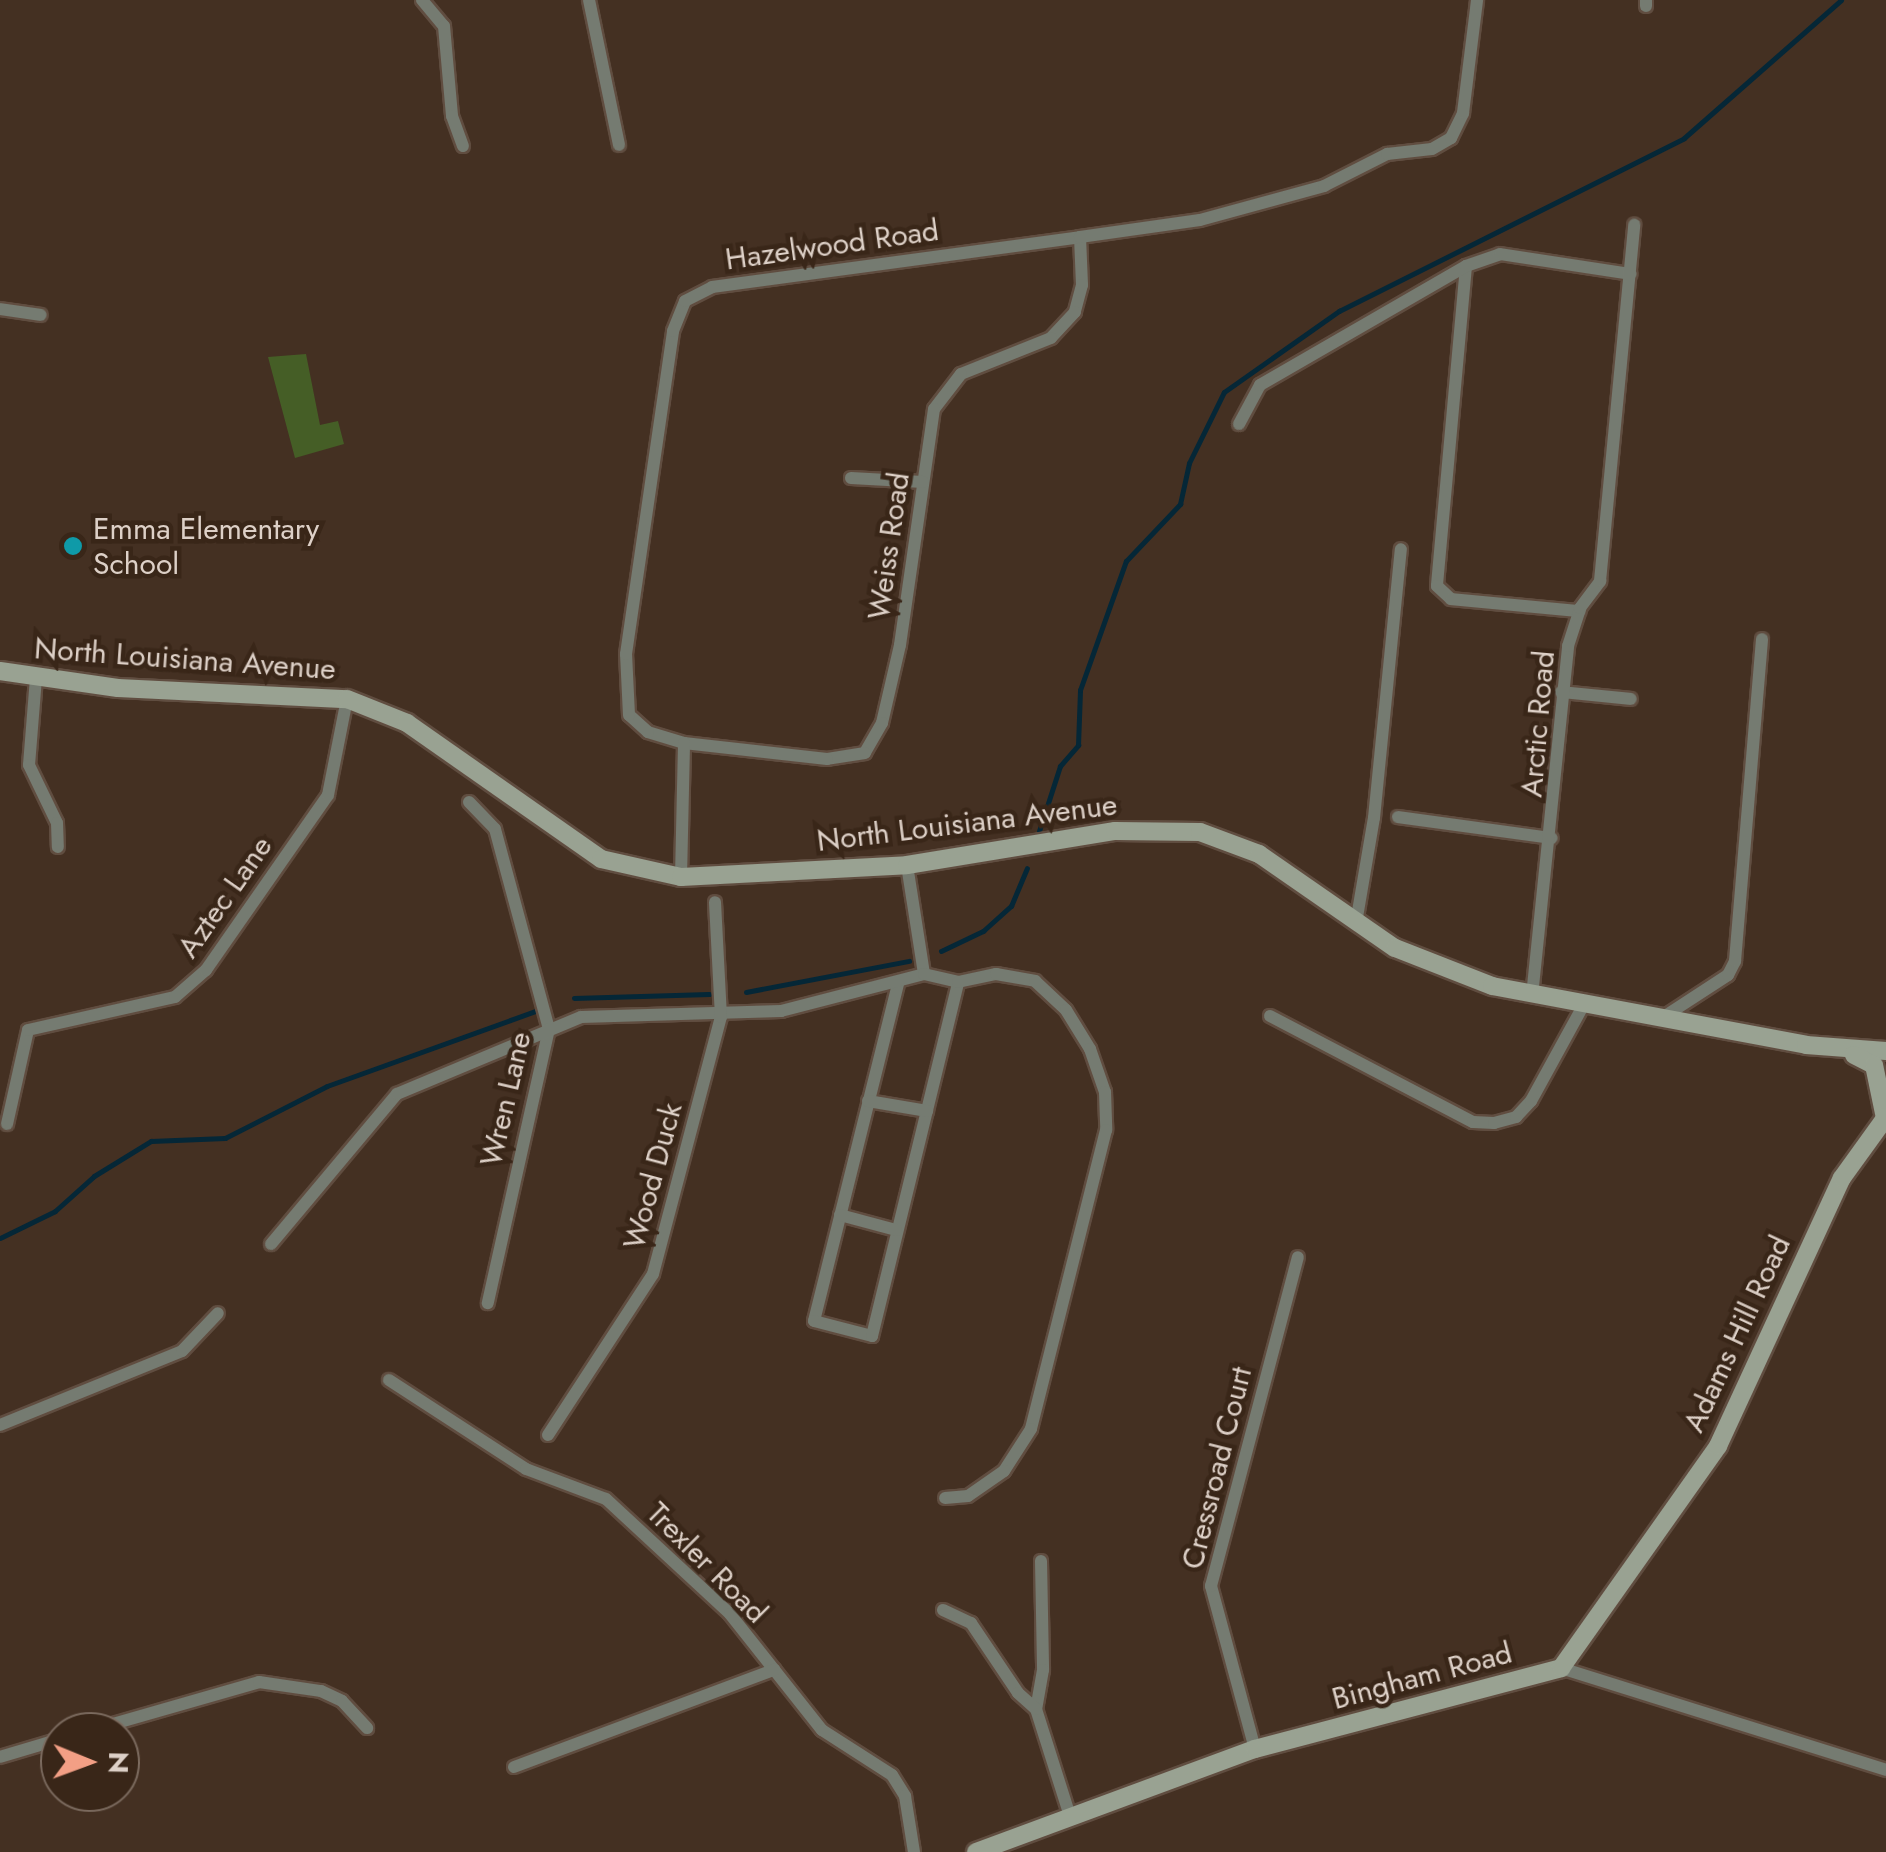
<!DOCTYPE html>
<html>
<head>
<meta charset="utf-8">
<style>
	body { margin:0 }
	#map { position:relative; width:1886px; height:1852px; overflow:hidden; background:#443022; font-family:Jost,sans-serif }
	div>[style] { position:absolute }
	[style*='--x'] { left:calc(var(--x)*1px); top:calc(var(--y)*1px); width:calc(var(--w)*1px); rotate:calc(var(--a)*1deg) }
	.green>* { inset:0; background:#455e26 }
	.stream>* { height:5px; margin:-2.5px; padding:0 2.5px; transform-origin:2.5px; border-radius:2.5px; background:#052737 }
	.roads { filter:drop-shadow(2px 0 #604d40) drop-shadow(-2px 0 #604d40) drop-shadow(0 2px #604d40) drop-shadow(0 -2px #604d40) }
	.street>* { height:12px; margin:-6px; padding:0 6px; transform-origin:6px; border-radius:6px; background:#757b71 }
	.secondary>* { height:18px; margin:-9px; padding:0 9px; transform-origin:9px; border-radius:9px; background:#99a292 }
	.dots>* { width:28px; height:28px; translate:-50% -50%; box-sizing:border-box; border:5px solid #392618; border-radius:50% }
	span { translate:-50% -50%; white-space:nowrap; text-align:center; line-height:1.15; -webkit-text-stroke:9px #392618; paint-order:stroke }
	.street-label { font-size:30px; color:#ddd0c7 }
	.poi-label { font-size:30px; color:#ddd0c7 }
	.left { translate:0 -50%; text-align:left }
	.north { position:absolute; left:40px; top:1712px; width:100px; height:100px; box-sizing:border-box; background:#392618; border:2px solid #7b6a5e; border-radius:50%; rotate:91deg; font-size:28px; font-weight:700; line-height:40px; text-align:center; color:#ddd0c7 }
	.north::after { content:''; display:block; margin:auto; width:35px; height:45px; background:#f39f85; clip-path:polygon(50% 0,100% 100%,50% 72%,0 100%) }
</style>
</head>
<body>
<div id="map">
	<div class="green">
		<i style="clip-path:polygon(306px 354px,320px 425px,338px 421px,344px 444px,295px 458px,268px 357px)"></i>
	</div>
	<div class="stream">
		<i style="--x:1039;--y:831;--w:68;--a:-72.1"></i>
		<i style="--x:1060;--y:766;--w:28;--a:-49"></i>
		<i style="--x:1078;--y:745;--w:55;--a:-87.9"></i>
		<i style="--x:1080;--y:690;--w:137;--a:-70.4"></i>
		<i style="--x:1126;--y:561;--w:79;--a:-46.5"></i>
		<i style="--x:1180;--y:504;--w:42;--a:-77.6"></i>
		<i style="--x:1189;--y:463;--w:79;--a:-63.8"></i>
		<i style="--x:1224;--y:392;--w:141;--a:-35.2"></i>
		<i style="--x:1339;--y:311;--w:386;--a:-26.6"></i>
		<i style="--x:1684;--y:138;--w:209;--a:-41.3"></i>
		<i style="--x:941;--y:951;--w:47;--a:-25.5"></i>
		<i style="--x:983;--y:931;--w:38;--a:-42"></i>
		<i style="--x:1011;--y:906;--w:41;--a:-67.2"></i>
		<i style="--x:746;--y:992;--w:166;--a:-10.8"></i>
		<i style="--x:574;--y:998;--w:135;--a:-1.7"></i>
		<i style="--x:0;--y:1238;--w:61;--a:-26.1"></i>
		<i style="--x:55;--y:1211;--w:52;--a:-41.9"></i>
		<i style="--x:94;--y:1176;--w:67;--a:-31.6"></i>
		<i style="--x:151;--y:1141;--w:74;--a:-2.3"></i>
		<i style="--x:225;--y:1138;--w:114;--a:-27"></i>
		<i style="--x:327;--y:1086;--w:224;--a:-19.8"></i>
	</div>
	<div class="roads">
		<div class="street">
			<i style="--x:422;--y:0;--w:34;--a:50"></i>
			<i style="--x:444;--y:26;--w:90;--a:84.9"></i>
			<i style="--x:452;--y:116;--w:32;--a:70"></i>
			<i style="--x:589;--y:0;--w:148;--a:78.3"></i>
			<i style="--x:1646;--y:0;--w:6;--a:90"></i>
			<i style="--x:1080;--y:237;--w:48;--a:87.6"></i>
			<i style="--x:1082;--y:285;--w:28;--a:105"></i>
			<i style="--x:1075;--y:312;--w:35;--a:133"></i>
			<i style="--x:1051;--y:338;--w:97;--a:158.2"></i>
			<i style="--x:961;--y:374;--w:44;--a:127.6"></i>
			<i style="--x:934;--y:409;--w:238;--a:98.2"></i>
			<i style="--x:900;--y:645;--w:80;--a:103"></i>
			<i style="--x:882;--y:723;--w:34;--a:120"></i>
			<i style="--x:865;--y:753;--w:38;--a:171"></i>
			<i style="--x:827;--y:759;--w:144;--a:-173.6"></i>
			<i style="--x:684;--y:743;--w:38;--a:-163"></i>
			<i style="--x:648;--y:732;--w:25;--a:-138"></i>
			<i style="--x:629;--y:715;--w:61;--a:-92.8"></i>
			<i style="--x:626;--y:654;--w:326;--a:-81.7"></i>
			<i style="--x:673;--y:331;--w:32;--a:-68"></i>
			<i style="--x:685;--y:301;--w:30;--a:-27"></i>
			<i style="--x:712;--y:287;--w:371;--a:-7.7"></i>
			<i style="--x:1080;--y:237;--w:121;--a:-8.1"></i>
			<i style="--x:1200;--y:220;--w:129;--a:-15.3"></i>
			<i style="--x:1324;--y:186;--w:71;--a:-26.9"></i>
			<i style="--x:1387;--y:154;--w:45;--a:-6.3"></i>
			<i style="--x:1432;--y:149;--w:22;--a:-30"></i>
			<i style="--x:1451;--y:138;--w:28;--a:-64"></i>
			<i style="--x:1463;--y:113;--w:114;--a:-82.9"></i>
			<i style="--x:1466;--y:266;--w:321;--a:95.2"></i>
			<i style="--x:1437;--y:586;--w:19;--a:43"></i>
			<i style="--x:1451;--y:599;--w:129;--a:5.4"></i>
			<i style="--x:0;--y:309;--w:41;--a:8.3"></i>
			<i style="--x:1239;--y:424;--w:44;--a:-61.7"></i>
			<i style="--x:1260;--y:385;--w:238;--a:-30"></i>
			<i style="--x:1466;--y:266;--w:36;--a:-19"></i>
			<i style="--x:1500;--y:254;--w:132;--a:8.7"></i>
			<i style="--x:851;--y:478;--w:72;--a:3.2"></i>
			<i style="--x:36;--y:678;--w:87;--a:94.6"></i>
			<i style="--x:29;--y:765;--w:64;--a:64.2"></i>
			<i style="--x:57;--y:823;--w:24;--a:88"></i>
			<i style="--x:1561;--y:692;--w:70;--a:5.7"></i>
			<i style="--x:469;--y:802;--w:37;--a:46"></i>
			<i style="--x:495;--y:829;--w:207;--a:74.9"></i>
			<i style="--x:549;--y:1029;--w:281;--a:102.6"></i>
			<i style="--x:1398;--y:817;--w:155;--a:7.8"></i>
			<i style="--x:907;--y:865;--w:110;--a:81.1"></i>
			<i style="--x:681;--y:877;--w:134;--a:-88.7"></i>
			<i style="--x:1356;--y:923;--w:107;--a:-80.3"></i>
			<i style="--x:1374;--y:818;--w:270;--a:-84.3"></i>
			<i style="--x:898;--y:984;--w:347;--a:104"></i>
			<i style="--x:814;--y:1321;--w:60;--a:14.5"></i>
			<i style="--x:872;--y:1336;--w:364;--a:-76.3"></i>
			<i style="--x:1532;--y:996;--w:352;--a:-84.1"></i>
			<i style="--x:1568;--y:646;--w:40;--a:-72"></i>
			<i style="--x:1580;--y:608;--w:34;--a:-53"></i>
			<i style="--x:1600;--y:581;--w:358;--a:-84.5"></i>
			<i style="--x:1270;--y:1016;--w:229;--a:27.6"></i>
			<i style="--x:1473;--y:1122;--w:21;--a:3"></i>
			<i style="--x:1494;--y:1123;--w:23;--a:-15"></i>
			<i style="--x:1516;--y:1117;--w:22;--a:-47"></i>
			<i style="--x:1531;--y:1101;--w:108;--a:-61.3"></i>
			<i style="--x:1662;--y:1018;--w:79;--a:-33.1"></i>
			<i style="--x:1728;--y:975;--w:16;--a:-63"></i>
			<i style="--x:1735;--y:961;--w:323;--a:-85.2"></i>
			<i style="--x:868;--y:1101;--w:60;--a:9.6"></i>
			<i style="--x:7;--y:1124;--w:96;--a:-77.4"></i>
			<i style="--x:28;--y:1030;--w:151;--a:-12.7"></i>
			<i style="--x:175;--y:997;--w:41;--a:-41.1"></i>
			<i style="--x:206;--y:970;--w:213;--a:-55.1"></i>
			<i style="--x:328;--y:795;--w:98;--a:-78.8"></i>
			<i style="--x:840;--y:1215;--w:58;--a:15"></i>
			<i style="--x:271;--y:1244;--w:196;--a:-50"></i>
			<i style="--x:397;--y:1094;--w:199;--a:-22.7"></i>
			<i style="--x:581;--y:1017;--w:200;--a:-1.7"></i>
			<i style="--x:781;--y:1011;--w:148;--a:-14.5"></i>
			<i style="--x:924;--y:974;--w:35;--a:13"></i>
			<i style="--x:958;--y:982;--w:39;--a:-12"></i>
			<i style="--x:996;--y:974;--w:40;--a:10"></i>
			<i style="--x:1035;--y:981;--w:42;--a:43.1"></i>
			<i style="--x:1066;--y:1010;--w:46;--a:58.4"></i>
			<i style="--x:1090;--y:1049;--w:46;--a:70.8"></i>
			<i style="--x:1105;--y:1092;--w:38;--a:88"></i>
			<i style="--x:1106;--y:1130;--w:308;--a:104.1"></i>
			<i style="--x:1031;--y:1429;--w:50;--a:122.7"></i>
			<i style="--x:1004;--y:1471;--w:44;--a:145.2"></i>
			<i style="--x:968;--y:1496;--w:23;--a:175"></i>
			<i style="--x:389;--y:1380;--w:163;--a:33"></i>
			<i style="--x:526;--y:1469;--w:85;--a:20.6"></i>
			<i style="--x:606;--y:1499;--w:169;--a:42.8"></i>
			<i style="--x:730;--y:1614;--w:148;--a:51.6"></i>
			<i style="--x:822;--y:1730;--w:83;--a:32.7"></i>
			<i style="--x:892;--y:1775;--w:25;--a:58"></i>
			<i style="--x:905;--y:1796;--w:57;--a:80.9"></i>
			<i style="--x:0;--y:1425;--w:196;--a:-22.1"></i>
			<i style="--x:182;--y:1351;--w:52;--a:-46.5"></i>
			<i style="--x:548;--y:1435;--w:192;--a:-56.9"></i>
			<i style="--x:653;--y:1274;--w:266;--a:-75.2"></i>
			<i style="--x:721;--y:1017;--w:115;--a:-93"></i>
			<i style="--x:1041;--y:1561;--w:109;--a:88.9"></i>
			<i style="--x:1043;--y:1670;--w:40;--a:100"></i>
			<i style="--x:1036;--y:1709;--w:109;--a:72.4"></i>
			<i style="--x:943;--y:1610;--w:31;--a:25"></i>
			<i style="--x:971;--y:1623;--w:84;--a:56.1"></i>
			<i style="--x:1018;--y:1693;--w:24;--a:42"></i>
			<i style="--x:1561;--y:1668;--w:341;--a:17.4"></i>
			<i style="--x:85;--y:1732;--w:181;--a:-16"></i>
			<i style="--x:259;--y:1682;--w:63;--a:8.3"></i>
			<i style="--x:321;--y:1691;--w:23;--a:25"></i>
			<i style="--x:342;--y:1701;--w:37;--a:47"></i>
			<i style="--x:1255;--y:1749;--w:169;--a:-105.1"></i>
			<i style="--x:1211;--y:1586;--w:340;--a:-75.2"></i>
			<i style="--x:0;--y:1757;--w:63;--a:-16.7"></i>
			<i style="--x:514;--y:1767;--w:278;--a:-20.5"></i>
		</div>
		<div class="secondary">
			<i style="--x:0;--y:671;--w:119;--a:8.2"></i>
			<i style="--x:118;--y:688;--w:229;--a:2.8"></i>
			<i style="--x:347;--y:699;--w:65;--a:21.8"></i>
			<i style="--x:407;--y:723;--w:237;--a:35"></i>
			<i style="--x:601;--y:859;--w:82;--a:12.7"></i>
			<i style="--x:681;--y:877;--w:226;--a:-3"></i>
			<i style="--x:907;--y:865;--w:211;--a:-9.3"></i>
			<i style="--x:1115;--y:831;--w:85;--a:0.7"></i>
			<i style="--x:1200;--y:832;--w:63;--a:20.4"></i>
			<i style="--x:1259;--y:854;--w:165;--a:34.7"></i>
			<i style="--x:1395;--y:948;--w:104;--a:21.4"></i>
			<i style="--x:1492;--y:986;--w:319;--a:10.6"></i>
			<i style="--x:1806;--y:1045;--w:80;--a:4.3"></i>
			<i style="--x:1854;--y:1055;--w:22;--a:27"></i>
			<i style="--x:1874;--y:1065;--w:54;--a:78.3"></i>
			<i style="--x:976;--y:1852;--w:297;--a:-20.3"></i>
			<i style="--x:1255;--y:1749;--w:317;--a:-14.8"></i>
			<i style="--x:1561;--y:1668;--w:272;--a:-54.7"></i>
			<i style="--x:1718;--y:1446;--w:295;--a:-65.2"></i>
			<i style="--x:1842;--y:1178;--w:75;--a:-54.2"></i>
		</div>
	</div>
	<div class="dots">
		<i style="left:73px;top:546px;background:#0f9aa8"></i>
	</div>
	<div class="street-label">
		<span style="left:832px;top:245px;rotate:-8deg">Hazelwood Road</span>
		<span style="left:889px;top:546px;rotate:-82deg">Weiss Road</span>
		<span style="left:185px;top:659px;rotate:4deg">North Louisiana Avenue</span>
		<span style="left:1538px;top:724px;rotate:-85deg">Arctic Road</span>
		<span style="left:967px;top:823px;rotate:-7deg">North Louisiana Avenue</span>
		<span style="left:225px;top:897px;rotate:-55deg">Aztec Lane</span>
		<span style="left:506px;top:1099px;rotate:-77deg">Wren Lane</span>
		<span style="left:653px;top:1176px;rotate:-75deg">Wood Duck</span>
		<span style="left:1737px;top:1334px;rotate:-65deg">Adams Hill Road</span>
		<span style="left:1217px;top:1468px;rotate:-76deg">Cressroad Court</span>
		<span style="left:707px;top:1563px;rotate:45deg">Trexler Road</span>
		<span style="left:1422px;top:1676px;rotate:-15deg">Bingham Road</span>
	</div>
	<div class="poi-label">
		<span class="left" style="left:93px;top:546px">Emma Elementary<br>School</span>
	</div>
	<div class="north">N</div>
</div>
</body>
</html>
